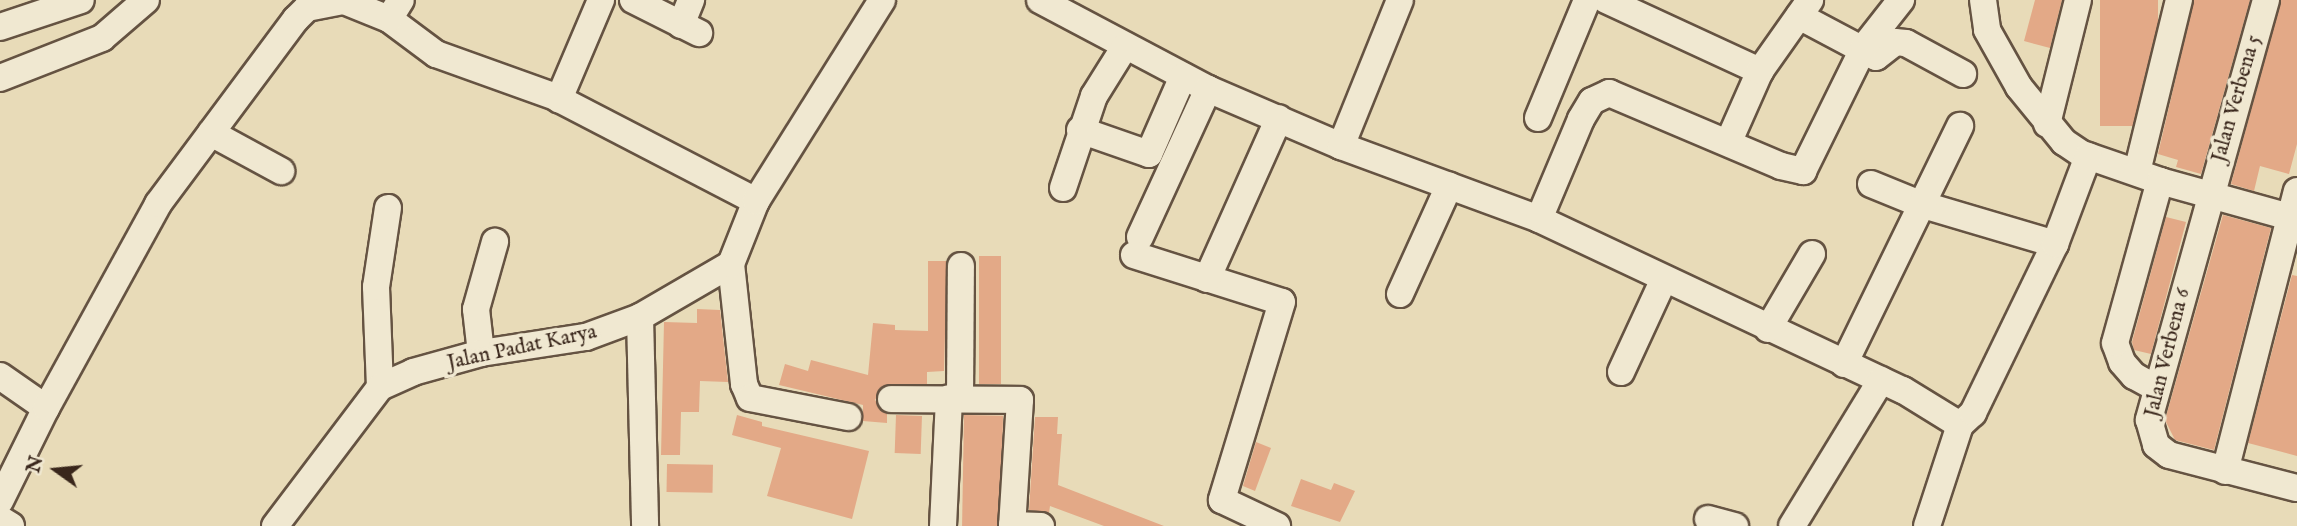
<!DOCTYPE html>
<html>
<head>
<meta charset="utf-8">
<style>
	body { margin:0 }
	#map { position:relative; width:2297px; height:526px; overflow:hidden; background:#e8dbb8; font-family:"IM FELL English",serif }
	div>[style] { position:absolute }
	[style*='--x'] { left:calc(var(--x)*1px); top:calc(var(--y)*1px); width:calc(var(--w)*1px); rotate:calc(var(--a)*1deg) }
	.building>* { inset:0; background:#e3a987; transform-origin:0 0 }
	.roads { filter:drop-shadow(2px 0 #655342) drop-shadow(-2px 0 #655342) drop-shadow(0 2px #655342) drop-shadow(0 -2px #655342) }
	.minor>* { height:26px; margin:-13px; padding:0 13px; transform-origin:13px; border-radius:13px; background:#f0e8d1 }
	span { translate:-50% -50%; white-space:nowrap; text-align:center; line-height:1.15; -webkit-text-stroke:7px #f0e8d1; paint-order:stroke }
	.street-label { font-size:21px; color:#39261b }
	.north { position:absolute; left:21px; top:435px; width:70px; height:70px; -webkit-text-stroke:5px #f0e8d1; paint-order:stroke; rotate:285deg; font-size:19px; font-weight:700; line-height:28px; text-align:center; color:#39261b }
	.north::after { content:''; display:block; margin:auto; width:24px; height:32px; background:#39261b; clip-path:polygon(50% 0,100% 100%,50% 72%,0 100%) }
</style>
</head>
<body>
<div id="map">
	<div class="building">
		<i style="clip-path:polygon(2035px 0,2062px 0,2050px 48px,2024px 41px)"></i>
		<i style="left:2100px;top:0;width:58px;height:126px"></i>
		<i style="clip-path:polygon(2194px 0,2250px 0,2201px 174px,2176px 167px,2178px 160px,2158px 154px)"></i>
		<i style="clip-path:polygon(2281px 0,2297px 0,2297px 144px,2289px 174px,2260px 166px,2254px 191px,2231px 184px)"></i>
		<i style="clip-path:polygon(2223px 215px,2271px 228px,2214px 450px,2175px 440px,2165px 420px)"></i>
		<i style="clip-path:polygon(2166px 217px,2186px 222px,2151px 354px,2134px 350px,2132px 342px)"></i>
		<i style="left:979px;top:256px;width:22px;height:128px"></i>
		<i style="clip-path:polygon(928px 261px,947px 261px,944px 371px,927px 372px,927px 384px,883px 386px,875px 400px,887px 414px,887px 423px,863px 421px,863px 405px,779px 385px,785px 364px,808px 371px,811px 360px,868px 375px,873px 323px,895px 325px,895px 330px,928px 331px)"></i>
		<i style="clip-path:polygon(2292px 275px,2297px 276px,2297px 456px,2248px 443px)"></i>
		<i style="clip-path:polygon(697px 309px,720px 310px,728px 382px,700px 381px,699px 412px,681px 412px,680px 455px,661px 455px,664px 322px,697px 323px)"></i>
		<i style="clip-path:polygon(737px 415px,762px 422px,762px 426px,869px 451px,852px 519px,767px 496px,781px 448px,732px 435px)"></i>
		<i style="left:896px;top:415px;width:26px;height:38px;rotate:2deg"></i>
		<i style="left:964px;top:415px;width:39px;height:111px;rotate:1deg"></i>
		<i style="clip-path:polygon(1035px 417px,1058px 417px,1057px 434px,1062px 434px,1058px 485px,1164px 526px,1104px 526px,1050px 506px,1049px 513px,1029px 510px)"></i>
		<i style="clip-path:polygon(1256px 442px,1271px 448px,1255px 491px,1243px 486px)"></i>
		<i style="left:667px;top:464px;width:46px;height:28px;rotate:1deg"></i>
		<i style="clip-path:polygon(1301px 479px,1331px 490px,1334px 483px,1355px 491px,1340px 522px,1291px 506px)"></i>
	</div>
	<div class="roads">
		<div class="minor">
			<i style="--x:601;--y:0;--w:108;--a:113"></i>
			<i style="--x:559;--y:99;--w:222;--a:27.4"></i>
			<i style="--x:633;--y:0;--w:74;--a:26.6"></i>
			<i style="--x:1040;--y:0;--w:190;--a:27.9"></i>
			<i style="--x:1208;--y:89;--w:145;--a:23.2"></i>
			<i style="--x:1341;--y:146;--w:211;--a:20.2"></i>
			<i style="--x:1539;--y:219;--w:402;--a:25.2"></i>
			<i style="--x:1903;--y:390;--w:67;--a:31.6"></i>
			<i style="--x:1960;--y:425;--w:106;--a:108.1"></i>
			<i style="--x:1606;--y:0;--w:170;--a:24.8"></i>
			<i style="--x:1983;--y:0;--w:30;--a:82"></i>
			<i style="--x:1987;--y:30;--w:65;--a:60.7"></i>
			<i style="--x:2019;--y:87;--w:71;--a:50.7"></i>
			<i style="--x:2064;--y:142;--w:22;--a:34"></i>
			<i style="--x:2082;--y:154;--w:83;--a:19.1"></i>
			<i style="--x:2160;--y:181;--w:142;--a:15.5"></i>
			<i style="--x:2266;--y:0;--w:436;--a:105.6"></i>
			<i style="--x:2149;--y:420;--w:26;--a:74"></i>
			<i style="--x:2156;--y:445;--w:16;--a:38"></i>
			<i style="--x:2169;--y:455;--w:132;--a:14.5"></i>
			<i style="--x:1799;--y:16;--w:87;--a:28"></i>
			<i style="--x:1876;--y:57;--w:24;--a:-38"></i>
			<i style="--x:1895;--y:42;--w:11;--a:5"></i>
			<i style="--x:1906;--y:43;--w:65;--a:28.5"></i>
			<i style="--x:389;--y:19;--w:59;--a:36.7"></i>
			<i style="--x:436;--y:54;--w:131;--a:19.7"></i>
			<i style="--x:681;--y:25;--w:27;--a:-68"></i>
			<i style="--x:0;--y:27;--w:85;--a:-18.4"></i>
			<i style="--x:0;--y:78;--w:110;--a:-21.4"></i>
			<i style="--x:102;--y:38;--w:58;--a:-40.8"></i>
			<i style="--x:1538;--y:118;--w:128;--a:-67.4"></i>
			<i style="--x:2047;--y:124;--w:128;--a:-76"></i>
			<i style="--x:1080;--y:130;--w:73;--a:19.2"></i>
			<i style="--x:1149;--y:154;--w:85;--a:-66.4"></i>
			<i style="--x:211;--y:133;--w:80;--a:28.5"></i>
			<i style="--x:1729;--y:141;--w:77;--a:-66.1"></i>
			<i style="--x:1760;--y:71;--w:87;--a:-54.8"></i>
			<i style="--x:1341;--y:146;--w:157;--a:-68"></i>
			<i style="--x:2137;--y:172;--w:177;--a:-76.3"></i>
			<i style="--x:1871;--y:184;--w:53;--a:22.2"></i>
			<i style="--x:1920;--y:204;--w:141;--a:16.5"></i>
			<i style="--x:1063;--y:188;--w:97;--a:-71.4"></i>
			<i style="--x:1094;--y:96;--w:57;--a:-58"></i>
			<i style="--x:1539;--y:219;--w:108;--a:-67.2"></i>
			<i style="--x:1581;--y:119;--w:21;--a:-59"></i>
			<i style="--x:1592;--y:101;--w:19;--a:-25"></i>
			<i style="--x:1609;--y:93;--w:187;--a:23"></i>
			<i style="--x:1781;--y:166;--w:23;--a:13"></i>
			<i style="--x:1803;--y:171;--w:138;--a:-63.8"></i>
			<i style="--x:1864;--y:47;--w:60;--a:-51.8"></i>
			<i style="--x:1140;--y:237;--w:163;--a:-65.3"></i>
			<i style="--x:1134;--y:255;--w:155;--a:17.6"></i>
			<i style="--x:1282;--y:302;--w:207;--a:106.9"></i>
			<i style="--x:1222;--y:500;--w:61;--a:25.3"></i>
			<i style="--x:731;--y:264;--w:121;--a:83.8"></i>
			<i style="--x:744;--y:384;--w:15;--a:67"></i>
			<i style="--x:750;--y:398;--w:100;--a:11"></i>
			<i style="--x:1207;--y:279;--w:176;--a:-65.9"></i>
			<i style="--x:1400;--y:294;--w:119;--a:-65.6"></i>
			<i style="--x:640;--y:317;--w:209;--a:88.6"></i>
			<i style="--x:1768;--y:329;--w:87;--a:-59.6"></i>
			<i style="--x:481;--y:353;--w:44;--a:-96.5"></i>
			<i style="--x:476;--y:309;--w:70;--a:-74.2"></i>
			<i style="--x:1844;--y:364;--w:265;--a:-64"></i>
			<i style="--x:1621;--y:372;--w:100;--a:-65.2"></i>
			<i style="--x:0;--y:376;--w:56;--a:34.8"></i>
			<i style="--x:380;--y:387;--w:100;--a:-92.3"></i>
			<i style="--x:376;--y:287;--w:80;--a:-81.4"></i>
			<i style="--x:2156;--y:388;--w:25;--a:-151"></i>
			<i style="--x:2134;--y:376;--w:18;--a:-131"></i>
			<i style="--x:2122;--y:362;--w:20;--a:-110"></i>
			<i style="--x:2115;--y:343;--w:168;--a:-74.5"></i>
			<i style="--x:960;--y:398;--w:132;--a:-89.6"></i>
			<i style="--x:891;--y:399;--w:129;--a:0.4"></i>
			<i style="--x:1020;--y:400;--w:126;--a:93.6"></i>
			<i style="--x:1960;--y:425;--w:18;--a:-43"></i>
			<i style="--x:1973;--y:413;--w:188;--a:-64.1"></i>
			<i style="--x:2055;--y:244;--w:94;--a:-69.4"></i>
			<i style="--x:2225;--y:471;--w:289;--a:-75.6"></i>
			<i style="--x:0;--y:501;--w:104;--a:-63.7"></i>
			<i style="--x:46;--y:408;--w:233;--a:-61.2"></i>
			<i style="--x:158;--y:204;--w:231;--a:-53.3"></i>
			<i style="--x:296;--y:19;--w:16;--a:-45"></i>
			<i style="--x:307;--y:8;--w:38;--a:-11"></i>
			<i style="--x:344;--y:1;--w:48;--a:21.8"></i>
			<i style="--x:389;--y:19;--w:22;--a:-58"></i>
			<i style="--x:0;--y:519;--w:13;--a:32"></i>
			<i style="--x:1708;--y:519;--w:28;--a:15"></i>
			<i style="--x:1012;--y:525;--w:29;--a:2"></i>
			<i style="--x:275;--y:526;--w:174;--a:-52.9"></i>
			<i style="--x:380;--y:387;--w:36;--a:-24"></i>
			<i style="--x:413;--y:372;--w:71;--a:-15.6"></i>
			<i style="--x:481;--y:353;--w:106;--a:-8.7"></i>
			<i style="--x:586;--y:337;--w:58;--a:-20.3"></i>
			<i style="--x:640;--y:317;--w:105;--a:-30.2"></i>
			<i style="--x:731;--y:264;--w:68;--a:-68.4"></i>
			<i style="--x:756;--y:201;--w:237;--a:-57.9"></i>
			<i style="--x:943;--y:526;--w:128;--a:-87.3"></i>
			<i style="--x:1792;--y:526;--w:171;--a:-58.6"></i>
		</div>
	</div>
	<div class="street-label">
		<span style="left:2237px;top:99px;rotate:-74deg">Jalan Verbena 5</span>
		<span style="left:522px;top:348px;rotate:-12deg">Jalan Padat Karya</span>
		<span style="left:2168px;top:353px;rotate:-76deg">Jalan Verbena 6</span>
	</div>
	<div class="north">N</div>
</div>
</body>
</html>
